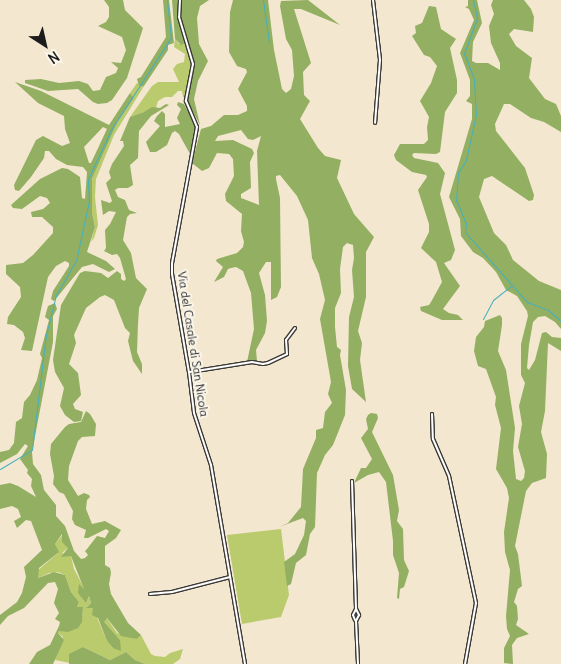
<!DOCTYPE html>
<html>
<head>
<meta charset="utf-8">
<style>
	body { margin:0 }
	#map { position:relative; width:561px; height:664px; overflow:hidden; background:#f3e7cf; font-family:Delius,sans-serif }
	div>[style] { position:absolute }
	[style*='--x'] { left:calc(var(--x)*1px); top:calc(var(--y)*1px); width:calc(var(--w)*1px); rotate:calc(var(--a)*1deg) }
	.green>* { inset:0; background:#bacb6e }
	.forest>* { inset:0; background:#93af61 }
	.stream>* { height:1px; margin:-0.5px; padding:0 0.5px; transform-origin:0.5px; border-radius:0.5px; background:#43b0c1 }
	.roads { filter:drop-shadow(1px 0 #3c3a37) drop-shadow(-1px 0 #3c3a37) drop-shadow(0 1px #3c3a37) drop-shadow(0 -1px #3c3a37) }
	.minor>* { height:2px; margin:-1px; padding:0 1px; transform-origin:1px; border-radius:1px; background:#fff }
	span { translate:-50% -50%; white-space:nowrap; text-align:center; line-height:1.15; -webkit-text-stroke:4px #fbf7ec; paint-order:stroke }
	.street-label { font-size:12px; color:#1c1c1c }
	.north { position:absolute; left:20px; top:20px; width:50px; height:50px; -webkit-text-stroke:4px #fbf7ec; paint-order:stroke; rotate:145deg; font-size:14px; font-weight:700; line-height:20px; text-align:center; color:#1c1c1c }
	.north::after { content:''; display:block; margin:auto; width:18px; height:22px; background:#1c1c1c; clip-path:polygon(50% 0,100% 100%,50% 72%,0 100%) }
</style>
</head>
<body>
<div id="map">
	<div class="green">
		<i style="clip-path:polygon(175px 39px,179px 44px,185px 43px,192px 61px,185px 97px,183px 97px,182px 91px,178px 91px,172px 97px,165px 97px,158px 101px,156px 108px,130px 117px,152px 86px,158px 82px,179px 82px,173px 69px,177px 64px,184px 62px,185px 54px,174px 47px)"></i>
		<i style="clip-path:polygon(137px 83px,144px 86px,114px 135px,96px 179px,95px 197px,98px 225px,94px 238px,91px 242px,95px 227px,92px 213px,92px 179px,117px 123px,134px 98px,130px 93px)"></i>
		<i style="clip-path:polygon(281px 529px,289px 595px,281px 617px,242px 624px,227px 535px)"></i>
		<i style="clip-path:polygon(63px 534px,68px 548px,62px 553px,71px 556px,74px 569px,83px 586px,86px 603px,89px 596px,91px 603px,87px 607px,93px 608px,107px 641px,113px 648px,120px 640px,103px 622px,107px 618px,117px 633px,137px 639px,141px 635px,151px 654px,155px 656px,165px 657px,170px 653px,183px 649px,180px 659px,173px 664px,145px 664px,135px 660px,126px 652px,110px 660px,83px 647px,70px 663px,55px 660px,63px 637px,58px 633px,59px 631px,82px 619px,83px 610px,77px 607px,79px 602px,71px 592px,65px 575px,58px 572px,49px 573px,38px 578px,37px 571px,58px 553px,55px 544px)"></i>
	</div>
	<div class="forest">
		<i style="clip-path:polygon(104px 0,123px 0,125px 10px,143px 28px,127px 78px,112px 100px,107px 103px,98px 104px,93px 102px,78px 89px,48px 91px,25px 83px,25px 80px,41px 79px,59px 83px,79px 81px,88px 84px,93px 91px,100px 90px,106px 77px,116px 73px,118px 68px,111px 62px,121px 63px,126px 50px,122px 37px,98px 26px,106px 22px,109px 17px,109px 7px)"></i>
		<i style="clip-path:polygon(163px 0,169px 0,174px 43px,168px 45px,168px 50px,144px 86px,139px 86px,137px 79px,141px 77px,166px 37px)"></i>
		<i style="clip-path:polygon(172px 0,178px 0,177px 15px,185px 43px,181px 45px,175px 39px)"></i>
		<i style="clip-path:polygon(182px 0,209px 0,200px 6px,197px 18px,199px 44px,208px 61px,198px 81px,194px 99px,200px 125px,187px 100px,195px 65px,181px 20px)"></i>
		<i style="clip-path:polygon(evenodd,233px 0,268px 0,274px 50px,282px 89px,286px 93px,291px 89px,294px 76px,292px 50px,286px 39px,280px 6px,281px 1px,308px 0,340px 25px,301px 9px,294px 9px,311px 63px,303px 72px,304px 95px,310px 101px,300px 119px,318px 148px,325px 156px,341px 160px,337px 178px,354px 214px,374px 237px,366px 252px,366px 297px,358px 331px,362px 343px,360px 360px,366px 402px,352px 389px,348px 366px,349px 317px,354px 297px,352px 270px,354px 258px,353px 245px,347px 243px,343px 247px,340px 269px,341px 293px,335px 308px,335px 327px,337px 347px,341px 350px,340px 355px,346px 390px,345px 415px,333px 445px,325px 455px,317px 473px,315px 527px,310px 534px,306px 555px,296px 563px,291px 584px,287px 586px,284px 562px,295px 554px,304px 535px,306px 521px,303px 518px,279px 527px,288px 523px,301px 507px,303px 469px,316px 438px,316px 430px,323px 428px,325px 412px,332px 403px,328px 394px,331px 382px,320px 319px,325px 300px,319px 274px,312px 258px,308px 220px,297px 196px,280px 175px,276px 176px,276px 179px,280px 198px,281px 287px,277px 297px,271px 300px,271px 262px,266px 262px,259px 273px,265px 295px,267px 321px,265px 333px,256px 350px,257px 361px,247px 362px,254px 329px,251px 293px,243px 271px,236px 267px,231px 268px,228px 269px,224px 277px,214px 282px,223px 267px,216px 261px,217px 259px,237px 253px,243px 247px,244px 242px,241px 231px,242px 214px,226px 201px,225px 194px,234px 176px,233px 159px,229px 154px,217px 153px,209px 168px,202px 171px,192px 163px,201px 129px,211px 126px,224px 115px,238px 115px,247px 111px,247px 106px,238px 89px,247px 72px,246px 69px,237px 66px,229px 52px,230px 12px,233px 0,241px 130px,248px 139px,253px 140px,261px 136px,257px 151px,259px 205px,241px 198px,241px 194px,251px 188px,250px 162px,254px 153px,252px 149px,233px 140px,215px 141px,218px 136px,241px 130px)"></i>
		<i style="clip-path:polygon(468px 0,477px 0,482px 23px,473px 42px,472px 61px,476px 63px,488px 63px,500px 70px,500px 63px,491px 43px,489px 26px,494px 14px,491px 5px,493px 0,524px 0,531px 9px,534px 17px,533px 32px,514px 29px,509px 34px,516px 46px,532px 58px,529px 78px,545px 99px,556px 104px,561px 116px,561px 132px,544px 122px,531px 118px,510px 104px,504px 104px,495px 124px,496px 131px,525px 168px,534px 195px,533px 200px,529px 201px,492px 176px,484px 179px,479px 197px,494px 233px,506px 245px,513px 260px,539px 281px,561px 290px,561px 329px,555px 322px,545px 316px,538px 317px,533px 322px,529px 345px,527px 368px,529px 370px,535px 360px,542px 333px,546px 332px,552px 337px,561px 338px,561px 351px,548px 343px,545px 411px,541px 432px,547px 454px,546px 478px,532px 483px,526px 491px,515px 546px,518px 554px,522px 586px,518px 589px,514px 602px,517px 606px,518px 619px,516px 625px,529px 634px,517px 638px,512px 645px,513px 664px,504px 663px,504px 648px,510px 636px,507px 629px,506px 616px,510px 570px,505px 552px,504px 532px,509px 498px,507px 488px,496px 469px,501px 428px,495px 405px,496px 397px,486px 369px,478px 366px,474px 351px,476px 337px,484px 327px,485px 321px,500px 315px,502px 318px,502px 325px,498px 351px,506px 370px,515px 428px,513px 451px,516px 479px,521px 481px,524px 478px,525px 471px,518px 447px,522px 424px,519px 406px,525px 383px,521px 375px,521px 344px,528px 316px,527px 311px,517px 296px,506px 290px,496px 272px,483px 258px,473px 252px,461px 236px,460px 219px,449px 197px,472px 119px,472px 104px,466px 101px,470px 96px,470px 80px,460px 53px,474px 20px,469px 9px,465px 7px,468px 6px)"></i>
		<i style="clip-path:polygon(429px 6px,436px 7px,441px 29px,456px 39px,450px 48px,457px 80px,457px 93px,445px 112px,440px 152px,436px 154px,414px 153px,412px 155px,414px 158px,438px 163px,445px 173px,440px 194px,455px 250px,451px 260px,444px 263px,460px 286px,443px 309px,449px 313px,458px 315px,463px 320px,442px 320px,421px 311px,420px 307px,429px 305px,431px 302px,442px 282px,436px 262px,421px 248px,429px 232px,429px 224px,418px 190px,427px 177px,426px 175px,412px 172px,396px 160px,394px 155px,400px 144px,424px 144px,428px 140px,427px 127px,429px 117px,420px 101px,431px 83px,437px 66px,430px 57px,424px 55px,412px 36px,416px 33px,415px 26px,422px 23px)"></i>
		<i style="clip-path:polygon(evenodd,15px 82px,41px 91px,109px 125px,130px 93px,134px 98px,117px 123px,92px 179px,92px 213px,95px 227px,87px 252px,106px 261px,115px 269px,109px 272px,93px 264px,82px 267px,54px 301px,51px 299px,53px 291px,69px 266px,69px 263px,65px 261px,56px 266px,48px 277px,32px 351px,21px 350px,25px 338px,23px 332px,14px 325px,7px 324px,8px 317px,21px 297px,20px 287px,6px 274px,6px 265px,23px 263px,33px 255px,53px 233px,53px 227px,42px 217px,32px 217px,31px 212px,43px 209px,50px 203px,47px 198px,40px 196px,22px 209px,13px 208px,11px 205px,40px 179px,62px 168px,68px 169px,80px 177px,82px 198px,85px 199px,87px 172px,83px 167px,67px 165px,56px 159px,49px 151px,45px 151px,44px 158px,31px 177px,19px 191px,15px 190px,14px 185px,36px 140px,43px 136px,62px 146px,70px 143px,65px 129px,64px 116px,38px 103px,15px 82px,103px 127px,107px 129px,91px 163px,89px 163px,84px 147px,103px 127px)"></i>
		<i style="clip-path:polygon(178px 102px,184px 104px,196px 126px,190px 154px,179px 134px,175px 131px,172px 133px,167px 145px,156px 152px,150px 152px,146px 142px,160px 126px,154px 121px,157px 116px,162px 111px,165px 114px,165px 127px,180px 124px,177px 118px,181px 109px,177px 105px)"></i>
		<i style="clip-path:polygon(166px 104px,169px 105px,151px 116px,139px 131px,138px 158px,130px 165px,133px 185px,128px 188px,118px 188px,115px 190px,118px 197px,125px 200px,129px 210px,137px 213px,130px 214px,127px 217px,123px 240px,131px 253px,136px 278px,147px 289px,139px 308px,138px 324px,137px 352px,142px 364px,142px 374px,133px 361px,128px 341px,130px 333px,125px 328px,114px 300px,105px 295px,100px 297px,86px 308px,74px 335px,76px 343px,69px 364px,78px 373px,81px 395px,73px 404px,75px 409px,83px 412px,81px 421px,74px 422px,65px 415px,60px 406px,64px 388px,55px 372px,53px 360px,61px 305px,80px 273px,85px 271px,101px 273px,108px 278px,117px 271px,121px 274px,121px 279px,124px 281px,126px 279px,120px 258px,117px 254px,112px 255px,104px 251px,106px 248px,105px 230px,110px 224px,116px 212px,109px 211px,103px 215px,101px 200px,110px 203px,112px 201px,106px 183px,111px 178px,109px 172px,112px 164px,124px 146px,123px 141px,120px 141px,130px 117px,144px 112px,152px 107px,160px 108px)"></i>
		<i style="clip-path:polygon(55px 303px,57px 309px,53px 316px,53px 342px,32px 452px,33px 464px,41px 475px,44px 490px,56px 505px,56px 516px,65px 526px,74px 551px,81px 559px,85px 558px,88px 555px,85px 551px,87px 549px,97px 536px,105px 538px,109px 531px,106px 529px,88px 538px,84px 538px,86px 530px,75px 525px,72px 519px,73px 511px,64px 494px,59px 492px,53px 484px,54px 476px,50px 454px,51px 444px,65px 427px,69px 424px,81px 422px,86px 411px,90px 414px,96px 424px,95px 436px,82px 437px,78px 441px,69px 466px,68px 480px,78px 496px,84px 493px,89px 495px,90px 497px,87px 500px,86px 509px,92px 524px,105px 521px,121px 530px,116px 538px,105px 546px,105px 565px,110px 568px,111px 573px,109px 584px,111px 594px,128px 623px,141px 635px,137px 639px,121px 636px,107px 618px,104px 622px,120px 640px,121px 651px,113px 648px,107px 641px,98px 618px,92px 615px,93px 608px,86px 608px,91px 603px,89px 596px,86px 603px,78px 593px,79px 584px,84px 589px,71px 556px,61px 557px,68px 548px,62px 542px,62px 534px,55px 544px,59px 552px,39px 568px,38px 578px,54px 572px,65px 575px,71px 592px,79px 602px,77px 607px,83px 607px,82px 622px,78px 628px,68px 632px,59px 631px,58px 633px,64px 640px,53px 664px,29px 664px,37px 652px,50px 645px,59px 626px,60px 622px,55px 619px,59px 613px,54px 603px,58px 589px,55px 582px,48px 583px,24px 608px,8px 616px,0 625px,0 615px,17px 602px,22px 593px,26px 577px,24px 567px,42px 550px,31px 521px,26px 520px,17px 528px,14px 521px,21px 517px,18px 509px,12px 506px,0 509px,0 485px,10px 483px,18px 486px,36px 497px,31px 486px,32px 479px,27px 473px,28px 470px,20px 459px,28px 446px,25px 444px,17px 454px,0 463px,0 452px,9px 450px,14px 443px,16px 422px,22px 418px,24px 402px,30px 395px,37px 380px,42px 358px,40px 354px,49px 320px,45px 317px,46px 313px,48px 306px)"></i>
		<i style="clip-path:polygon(371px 413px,377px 414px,378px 418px,372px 432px,393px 475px,399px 510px,397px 521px,403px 529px,404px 560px,409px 571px,404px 587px,400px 589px,399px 599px,397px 598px,399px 573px,393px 555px,393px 541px,386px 482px,379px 472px,368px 475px,354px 483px,361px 468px,366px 468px,372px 459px,361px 438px,368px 429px,366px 419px,368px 415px)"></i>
		<i style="clip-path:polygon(83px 647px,110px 660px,126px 652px,135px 660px,145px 664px,69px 664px,69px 654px)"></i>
	</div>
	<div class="stream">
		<i style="--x:263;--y:0;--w:42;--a:81.9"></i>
		<i style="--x:473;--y:0;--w:18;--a:77"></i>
		<i style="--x:477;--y:18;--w:37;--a:110"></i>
		<i style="--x:464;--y:53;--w:28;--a:69"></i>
		<i style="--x:474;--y:79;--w:35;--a:87"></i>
		<i style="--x:476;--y:114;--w:47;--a:102.3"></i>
		<i style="--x:466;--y:160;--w:15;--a:122"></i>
		<i style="--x:458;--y:173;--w:27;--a:94"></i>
		<i style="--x:456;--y:200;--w:25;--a:67"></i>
		<i style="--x:466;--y:223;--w:9;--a:96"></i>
		<i style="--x:465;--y:232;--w:94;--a:48.5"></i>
		<i style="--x:527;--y:302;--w:22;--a:21"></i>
		<i style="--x:548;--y:310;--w:16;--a:40"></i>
		<i style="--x:483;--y:319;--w:21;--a:-62"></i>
		<i style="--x:493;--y:300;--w:23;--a:-38"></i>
		<i style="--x:0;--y:469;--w:37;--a:-31"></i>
		<i style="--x:32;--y:450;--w:116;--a:-83.1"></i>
		<i style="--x:46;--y:335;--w:41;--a:-76"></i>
		<i style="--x:56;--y:295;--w:39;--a:-60"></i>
		<i style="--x:76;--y:261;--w:61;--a:-77.8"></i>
		<i style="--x:89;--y:201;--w:22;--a:-93"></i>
		<i style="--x:88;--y:179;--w:56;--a:-64.8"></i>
		<i style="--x:112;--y:128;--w:108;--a:-56.8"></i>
		<i style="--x:171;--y:38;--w:38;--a:-96"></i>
	</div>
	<div class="roads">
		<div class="minor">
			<i style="--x:180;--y:0;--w:17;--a:93"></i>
			<i style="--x:179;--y:17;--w:49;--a:73.4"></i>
			<i style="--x:193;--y:64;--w:38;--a:101"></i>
			<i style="--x:186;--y:101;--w:28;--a:67"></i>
			<i style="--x:197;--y:127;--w:138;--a:100.4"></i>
			<i style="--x:172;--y:263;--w:11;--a:90"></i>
			<i style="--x:172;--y:274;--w:99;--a:80.2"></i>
			<i style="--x:189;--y:372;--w:41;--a:83"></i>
			<i style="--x:194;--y:413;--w:55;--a:71.9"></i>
			<i style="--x:211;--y:465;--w:202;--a:80.3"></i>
			<i style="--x:373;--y:0;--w:60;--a:83.3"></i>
			<i style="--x:380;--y:60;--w:63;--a:94.5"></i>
			<i style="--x:190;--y:372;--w:63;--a:-9.2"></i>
			<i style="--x:252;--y:362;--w:11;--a:10"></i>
			<i style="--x:263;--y:364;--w:5;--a:-11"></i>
			<i style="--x:268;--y:363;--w:21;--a:-25"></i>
			<i style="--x:287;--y:354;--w:14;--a:-94"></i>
			<i style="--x:286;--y:340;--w:15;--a:-53"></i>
			<i style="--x:432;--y:414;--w:25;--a:88"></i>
			<i style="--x:433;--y:439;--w:40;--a:66.6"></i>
			<i style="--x:449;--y:476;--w:130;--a:78"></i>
			<i style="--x:476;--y:603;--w:62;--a:100.2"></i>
			<i style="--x:352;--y:481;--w:128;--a:88.2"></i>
			<i style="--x:356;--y:609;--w:7;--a:63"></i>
			<i style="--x:359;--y:615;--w:7;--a:117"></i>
			<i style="--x:356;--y:621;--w:43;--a:87.3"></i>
			<i style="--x:150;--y:594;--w:22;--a:-5"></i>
			<i style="--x:172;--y:592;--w:60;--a:-14.5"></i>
			<i style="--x:355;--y:620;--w:5;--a:-112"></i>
			<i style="--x:353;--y:615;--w:7;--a:-63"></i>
		</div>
	</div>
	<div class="street-label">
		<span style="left:193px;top:344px;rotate:81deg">Via del Casale di San Nicola</span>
	</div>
	<div class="north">N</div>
</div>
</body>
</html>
